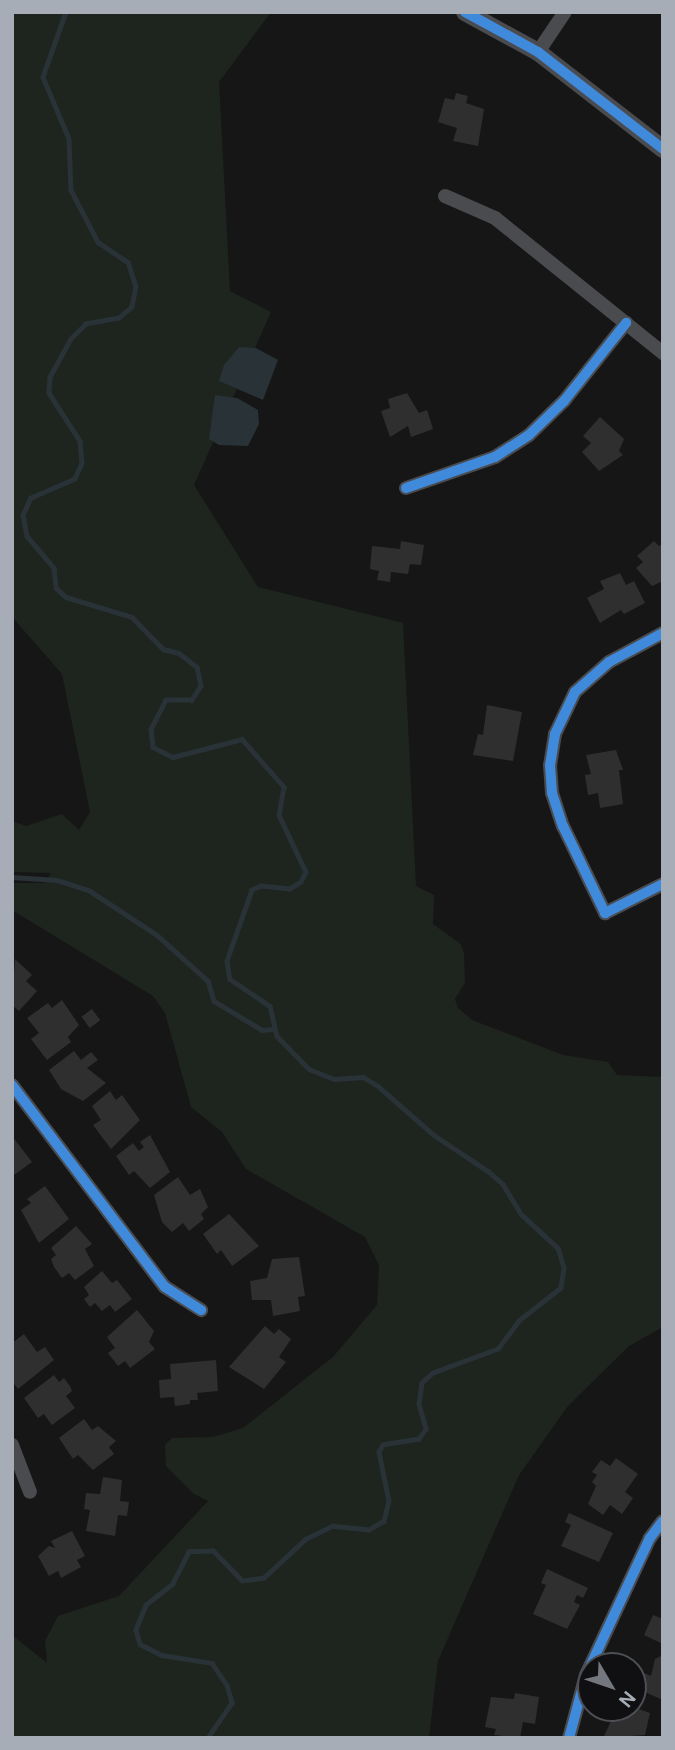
<!DOCTYPE html>
<html>
<head>
<meta charset="utf-8">
<style>
	body { margin:0 }
	#map { position:relative; width:675px; height:1750px; overflow:hidden; background:#161616; font-family:"DM Sans",sans-serif }
	div>[style] { position:absolute }
	[style*='--x'] { left:calc(var(--x)*1px); top:calc(var(--y)*1px); width:calc(var(--w)*1px); rotate:calc(var(--a)*1deg) }
	.green>* { inset:0; background:#1e241e }
	.water>* { inset:0; background:#293237 }
	.stream>* { height:4.5px; margin:-2.25px; padding:0 2.25px; transform-origin:2.25px; border-radius:2.25px; background:#293237 }
	.building>* { inset:0; background:#2f2f2f; transform-origin:0 0 }
	.minor>* { height:14px; margin:-7px; padding:0 7px; transform-origin:7px; border-radius:7px; background:#4a4b4e }
	.tertiary>* { height:18px; margin:-9px; padding:0 9px; transform-origin:9px; border-radius:9px; background:#4a4b4e }
	.cycleway>* { height:10px; margin:-5px; padding:0 5px; transform-origin:5px; border-radius:5px; background:#408adc }
	span { translate:-50% -50%; white-space:nowrap; text-align:center; line-height:1.15; -webkit-text-stroke:6px #101012; paint-order:stroke }
	.frame { position:absolute; inset:0; border:14px solid #a7adb6; pointer-events:none }
	.north { position:absolute; left:577px; top:1652px; width:70px; height:70px; box-sizing:border-box; background:#101012; border:2px solid #4c4f54; border-radius:50%; rotate:129deg; font-size:19px; font-weight:700; line-height:28px; text-align:center; color:#a7adb6 }
	.north::after { content:''; display:block; margin:auto; width:24px; height:32px; background:#74787e; clip-path:polygon(50% 0,100% 100%,50% 72%,0 100%) }
</style>
</head>
<body>
<div id="map">
	<div class="green">
		<i style="clip-path:polygon(12px 12px,271px 12px,219px 82px,230px 291px,271px 312px,194px 485px,258px 587px,403px 623px,416px 886px,434px 895px,433px 924px,461px 944px,464px 953px,465px 983px,455px 999px,458px 1008px,472px 1020px,563px 1055px,608px 1062px,617px 1075px,663px 1077px,663px 1327px,629px 1346px,568px 1406px,519px 1475px,438px 1661px,429px 1738px,12px 1738px,12px 1635px,47px 1663px,45px 1641px,58px 1616px,119px 1596px,208px 1501px,194px 1494px,166px 1466px,165px 1445px,172px 1438px,213px 1437px,243px 1428px,333px 1357px,377px 1305px,379px 1265px,365px 1237px,246px 1169px,222px 1132px,191px 1107px,165px 1013px,153px 996px,12px 910px,12px 883px,45px 883px,51px 873px,12px 872px,12px 821px,26px 826px,62px 814px,79px 830px,90px 812px,62px 674px,12px 617px)"></i>
	</div>
	<div class="water">
		<i style="clip-path:polygon(239px 347px,256px 348px,278px 360px,263px 400px,219px 381px,224px 365px)"></i>
		<i style="clip-path:polygon(215px 395px,237px 398px,258px 410px,259px 424px,248px 446px,219px 445px,209px 439px)"></i>
	</div>
	<div class="stream">
		<i style="--x:66;--y:12;--w:69;--a:109.5"></i>
		<i style="--x:43;--y:77;--w:67;--a:67.2"></i>
		<i style="--x:69;--y:139;--w:51;--a:87.8"></i>
		<i style="--x:71;--y:190;--w:59;--a:62.6"></i>
		<i style="--x:98;--y:242;--w:36;--a:34"></i>
		<i style="--x:128;--y:262;--w:25;--a:72"></i>
		<i style="--x:136;--y:286;--w:21;--a:101"></i>
		<i style="--x:132;--y:307;--w:17;--a:140"></i>
		<i style="--x:119;--y:318;--w:34;--a:170"></i>
		<i style="--x:86;--y:324;--w:21;--a:135"></i>
		<i style="--x:71;--y:339;--w:43;--a:118.9"></i>
		<i style="--x:50;--y:377;--w:16;--a:94"></i>
		<i style="--x:49;--y:393;--w:57;--a:57.1"></i>
		<i style="--x:80;--y:441;--w:22;--a:85"></i>
		<i style="--x:82;--y:463;--w:17;--a:114"></i>
		<i style="--x:75;--y:479;--w:48;--a:156.6"></i>
		<i style="--x:31;--y:498;--w:19;--a:115"></i>
		<i style="--x:23;--y:515;--w:21;--a:79"></i>
		<i style="--x:27;--y:536;--w:42;--a:49.8"></i>
		<i style="--x:54;--y:568;--w:20;--a:84"></i>
		<i style="--x:56;--y:588;--w:13;--a:42"></i>
		<i style="--x:66;--y:597;--w:69;--a:16.9"></i>
		<i style="--x:132;--y:617;--w:45;--a:45.9"></i>
		<i style="--x:163;--y:649;--w:16;--a:14"></i>
		<i style="--x:179;--y:653;--w:23;--a:38"></i>
		<i style="--x:197;--y:667;--w:19;--a:78"></i>
		<i style="--x:201;--y:686;--w:17;--a:123"></i>
		<i style="--x:192;--y:700;--w:26;--a:180"></i>
		<i style="--x:166;--y:700;--w:33;--a:117"></i>
		<i style="--x:151;--y:729;--w:18;--a:84"></i>
		<i style="--x:153;--y:747;--w:22;--a:27"></i>
		<i style="--x:173;--y:757;--w:71;--a:-14.6"></i>
		<i style="--x:242;--y:739;--w:64;--a:48.8"></i>
		<i style="--x:284;--y:787;--w:28;--a:100"></i>
		<i style="--x:279;--y:815;--w:63;--a:64.7"></i>
		<i style="--x:306;--y:872;--w:11;--a:117"></i>
		<i style="--x:301;--y:882;--w:13;--a:148"></i>
		<i style="--x:290;--y:889;--w:29;--a:-174"></i>
		<i style="--x:261;--y:886;--w:10;--a:156"></i>
		<i style="--x:252;--y:890;--w:75;--a:109.4"></i>
		<i style="--x:227;--y:961;--w:18;--a:81"></i>
		<i style="--x:230;--y:979;--w:48;--a:34"></i>
		<i style="--x:270;--y:1006;--w:31;--a:77"></i>
		<i style="--x:277;--y:1036;--w:46;--a:45.9"></i>
		<i style="--x:309;--y:1069;--w:27;--a:22"></i>
		<i style="--x:334;--y:1079;--w:29;--a:-4"></i>
		<i style="--x:363;--y:1077;--w:17;--a:31"></i>
		<i style="--x:378;--y:1086;--w:74;--a:41.2"></i>
		<i style="--x:434;--y:1135;--w:65;--a:33.7"></i>
		<i style="--x:488;--y:1171;--w:20;--a:41"></i>
		<i style="--x:503;--y:1184;--w:35;--a:59"></i>
		<i style="--x:521;--y:1214;--w:50;--a:42.6"></i>
		<i style="--x:558;--y:1248;--w:21;--a:73"></i>
		<i style="--x:564;--y:1268;--w:20;--a:99"></i>
		<i style="--x:561;--y:1288;--w:52;--a:142"></i>
		<i style="--x:520;--y:1320;--w:36;--a:127"></i>
		<i style="--x:498;--y:1349;--w:69;--a:159.7"></i>
		<i style="--x:433;--y:1373;--w:15;--a:138"></i>
		<i style="--x:422;--y:1383;--w:21;--a:98"></i>
		<i style="--x:419;--y:1404;--w:26;--a:74"></i>
		<i style="--x:426;--y:1429;--w:12;--a:125"></i>
		<i style="--x:419;--y:1439;--w:36;--a:171"></i>
		<i style="--x:383;--y:1445;--w:8;--a:120"></i>
		<i style="--x:379;--y:1452;--w:50;--a:78.5"></i>
		<i style="--x:389;--y:1501;--w:21;--a:104"></i>
		<i style="--x:384;--y:1521;--w:17;--a:149"></i>
		<i style="--x:369;--y:1530;--w:36;--a:-174"></i>
		<i style="--x:333;--y:1526;--w:30;--a:154"></i>
		<i style="--x:306;--y:1539;--w:57;--a:137.1"></i>
		<i style="--x:264;--y:1578;--w:22;--a:172"></i>
		<i style="--x:242;--y:1581;--w:42;--a:-134"></i>
		<i style="--x:213;--y:1551;--w:24;--a:178"></i>
		<i style="--x:189;--y:1552;--w:36;--a:117"></i>
		<i style="--x:173;--y:1584;--w:34;--a:142"></i>
		<i style="--x:146;--y:1605;--w:27;--a:112"></i>
		<i style="--x:136;--y:1630;--w:15;--a:74"></i>
		<i style="--x:140;--y:1644;--w:25;--a:27"></i>
		<i style="--x:162;--y:1655;--w:51;--a:9.1"></i>
		<i style="--x:212;--y:1663;--w:27;--a:56"></i>
		<i style="--x:227;--y:1685;--w:19;--a:74"></i>
		<i style="--x:232;--y:1703;--w:42;--a:124.4"></i>
		<i style="--x:12;--y:877;--w:45;--a:3.8"></i>
		<i style="--x:57;--y:880;--w:35;--a:18"></i>
		<i style="--x:90;--y:891;--w:80;--a:33.3"></i>
		<i style="--x:157;--y:935;--w:69;--a:42"></i>
		<i style="--x:208;--y:981;--w:21;--a:73"></i>
		<i style="--x:214;--y:1001;--w:56;--a:31.1"></i>
		<i style="--x:262;--y:1030;--w:11;--a:-5"></i>
	</div>
	<div class="building">
		<i style="clip-path:polygon(456px 93px,468px 96px,466px 103px,484px 109px,478px 146px,453px 141px,457px 128px,438px 122px,445px 98px,454px 100px)"></i>
		<i style="clip-path:polygon(407px 393px,419px 413px,427px 410px,433px 429px,411px 437px,408px 426px,390px 437px,381px 411px,390px 408px,388px 399px)"></i>
		<i style="clip-path:polygon(600px 417px,624px 439px,619px 451px,623px 455px,599px 471px,582px 452px,591px 443px,583px 436px)"></i>
		<i style="clip-path:polygon(401px 541px,424px 545px,421px 565px,410px 564px,408px 574px,391px 572px,390px 582px,377px 580px,379px 571px,370px 569px,372px 546px,400px 549px)"></i>
		<i style="clip-path:polygon(654px 541px,659px 546px,663px 543px,663px 581px,652px 586px,636px 568px,643px 562px,637px 556px)"></i>
		<i style="clip-path:polygon(620px 573px,626px 585px,634px 581px,645px 603px,624px 614px,621px 610px,600px 623px,587px 598px,604px 589px,600px 581px)"></i>
		<i style="clip-path:polygon(487px 705px,522px 712px,513px 761px,473px 755px,478px 734px,483px 735px)"></i>
		<i style="clip-path:polygon(616px 750px,623px 770px,619px 770px,623px 804px,600px 808px,598px 793px,588px 795px,585px 775px,591px 774px,586px 755px)"></i>
		<i style="clip-path:polygon(15px 959px,32px 975px,26px 981px,37px 991px,19px 1011px,12px 1005px)"></i>
		<i style="clip-path:polygon(62px 1000px,79px 1025px,68px 1037px,71px 1042px,47px 1060px,31px 1039px,39px 1033px,27px 1018px,48px 1003px,52px 1008px)"></i>
		<i style="left:92px;top:1009px;width:14px;height:13px;rotate:54deg"></i>
		<i style="clip-path:polygon(74px 1051px,81px 1060px,91px 1052px,98px 1060px,87px 1068px,106px 1083px,83px 1101px,61px 1089px,49px 1070px)"></i>
		<i style="clip-path:polygon(110px 1091px,116px 1100px,122px 1095px,140px 1120px,111px 1149px,93px 1125px,101px 1120px,92px 1106px)"></i>
		<i style="clip-path:polygon(150px 1135px,170px 1172px,150px 1188px,134px 1171px,129px 1175px,116px 1156px,133px 1143px,139px 1151px,144px 1147px,140px 1142px)"></i>
		<i style="clip-path:polygon(12px 1136px,32px 1162px,14px 1175px,12px 1173px)"></i>
		<i style="clip-path:polygon(178px 1177px,190px 1195px,200px 1189px,208px 1207px,201px 1214px,204px 1219px,189px 1231px,183px 1223px,172px 1232px,162px 1222px,154px 1195px)"></i>
		<i style="clip-path:polygon(45px 1186px,69px 1219px,39px 1243px,21px 1210px,31px 1203px,27px 1199px)"></i>
		<i style="clip-path:polygon(229px 1214px,259px 1246px,232px 1266px,221px 1250px,217px 1254px,203px 1234px)"></i>
		<i style="clip-path:polygon(76px 1226px,92px 1244px,85px 1249px,94px 1266px,75px 1280px,69px 1273px,62px 1278px,54px 1267px,51px 1259px,56px 1255px,51px 1248px)"></i>
		<i style="clip-path:polygon(299px 1257px,305px 1296px,298px 1297px,300px 1311px,273px 1316px,271px 1300px,252px 1300px,250px 1281px,267px 1278px,272px 1259px)"></i>
		<i style="clip-path:polygon(102px 1271px,112px 1283px,117px 1280px,132px 1299px,115px 1312px,110px 1305px,102px 1311px,95px 1303px,90px 1307px,84px 1299px,89px 1295px,84px 1287px)"></i>
		<i style="clip-path:polygon(137px 1310px,154px 1331px,149px 1342px,155px 1349px,130px 1368px,125px 1361px,118px 1366px,108px 1353px,115px 1348px,107px 1337px)"></i>
		<i style="clip-path:polygon(265px 1326px,274px 1334px,279px 1329px,291px 1339px,279px 1357px,286px 1362px,264px 1389px,229px 1367px)"></i>
		<i style="clip-path:polygon(24px 1334px,37px 1352px,45px 1347px,54px 1360px,18px 1389px,12px 1381px,12px 1343px)"></i>
		<i style="clip-path:polygon(216px 1360px,218px 1391px,197px 1393px,198px 1400px,190px 1400px,190px 1404px,175px 1406px,174px 1397px,160px 1398px,159px 1380px,171px 1379px,170px 1364px)"></i>
		<i style="clip-path:polygon(54px 1375px,59px 1382px,64px 1378px,70px 1386px,72px 1391px,66px 1396px,75px 1408px,52px 1425px,44px 1414px,38px 1418px,24px 1398px)"></i>
		<i style="clip-path:polygon(84px 1419px,92px 1430px,98px 1426px,116px 1441px,109px 1447px,114px 1454px,93px 1470px,78px 1455px,73px 1459px,59px 1438px)"></i>
		<i style="clip-path:polygon(616px 1458px,638px 1474px,625px 1492px,633px 1498px,622px 1514px,610px 1505px,603px 1515px,588px 1504px,596px 1486px,592px 1482px,597px 1475px,592px 1472px,601px 1460px,610px 1466px)"></i>
		<i style="clip-path:polygon(103px 1477px,122px 1480px,120px 1501px,129px 1502px,127px 1516px,118px 1515px,115px 1536px,86px 1531px,90px 1510px,84px 1509px,86px 1493px,100px 1494px)"></i>
		<i style="clip-path:polygon(569px 1513px,613px 1533px,599px 1562px,561px 1546px,571px 1525px,565px 1522px)"></i>
		<i style="clip-path:polygon(72px 1531px,85px 1556px,77px 1560px,81px 1567px,61px 1578px,58px 1571px,49px 1576px,38px 1556px,49px 1546px,55px 1548px,51px 1541px)"></i>
		<i style="clip-path:polygon(547px 1569px,588px 1588px,583px 1598px,577px 1595px,574px 1602px,580px 1605px,567px 1629px,533px 1614px,546px 1585px,541px 1583px)"></i>
		<i style="clip-path:polygon(653px 1615px,663px 1619px,663px 1644px,644px 1635px)"></i>
		<i style="clip-path:polygon(661px 1656px,663px 1657px,663px 1700px,633px 1687px,633px 1668px,651px 1676px,655px 1659px)"></i>
		<i style="clip-path:polygon(515px 1693px,539px 1697px,535px 1724px,523px 1722px,520px 1738px,494px 1735px,496px 1729px,485px 1727px,491px 1697px,514px 1699px)"></i>
		<i style="clip-path:polygon(633px 1707px,650px 1713px,645px 1735px,603px 1738px,613px 1717px,608px 1715px,610px 1708px)"></i>
	</div>
	<div class="minor">
		<i style="--x:538;--y:52;--w:48;--a:-56"></i>
		<i style="--x:445;--y:196;--w:55;--a:23.7"></i>
		<i style="--x:495;--y:218;--w:216;--a:38.8"></i>
		<i style="--x:406;--y:488;--w:94;--a:-19.2"></i>
		<i style="--x:495;--y:457;--w:40;--a:-32.9"></i>
		<i style="--x:529;--y:435;--w:49;--a:-44.2"></i>
		<i style="--x:564;--y:401;--w:100;--a:-51.5"></i>
		<i style="--x:663;--y:633;--w:61;--a:151.8"></i>
		<i style="--x:609;--y:662;--w:45;--a:138.6"></i>
		<i style="--x:575;--y:692;--w:47;--a:115.5"></i>
		<i style="--x:555;--y:734;--w:31;--a:99"></i>
		<i style="--x:550;--y:765;--w:28;--a:86"></i>
		<i style="--x:552;--y:793;--w:35;--a:72"></i>
		<i style="--x:563;--y:826;--w:97;--a:64.2"></i>
		<i style="--x:605;--y:913;--w:65;--a:-26.6"></i>
		<i style="--x:12;--y:1085;--w:253;--a:52.9"></i>
		<i style="--x:165;--y:1287;--w:43;--a:32.6"></i>
		<i style="--x:12;--y:1445;--w:50;--a:69"></i>
		<i style="--x:569;--y:1738;--w:65;--a:-74.9"></i>
		<i style="--x:586;--y:1675;--w:151;--a:-65"></i>
		<i style="--x:650;--y:1538;--w:21;--a:-53"></i>
	</div>
	<div class="tertiary">
		<i style="--x:465;--y:12;--w:83;--a:28.7"></i>
		<i style="--x:538;--y:52;--w:158;--a:37.8"></i>
	</div>
	<div class="cycleway">
		<i style="--x:465;--y:12;--w:83;--a:28.7"></i>
		<i style="--x:538;--y:52;--w:158;--a:37.8"></i>
		<i style="--x:406;--y:488;--w:94;--a:-19.2"></i>
		<i style="--x:495;--y:457;--w:40;--a:-32.9"></i>
		<i style="--x:529;--y:435;--w:49;--a:-44.2"></i>
		<i style="--x:564;--y:401;--w:100;--a:-51.5"></i>
		<i style="--x:663;--y:633;--w:61;--a:151.8"></i>
		<i style="--x:609;--y:662;--w:45;--a:138.6"></i>
		<i style="--x:575;--y:692;--w:47;--a:115.5"></i>
		<i style="--x:555;--y:734;--w:31;--a:99"></i>
		<i style="--x:550;--y:765;--w:28;--a:86"></i>
		<i style="--x:552;--y:793;--w:35;--a:72"></i>
		<i style="--x:563;--y:826;--w:97;--a:64.2"></i>
		<i style="--x:605;--y:913;--w:65;--a:-26.6"></i>
		<i style="--x:12;--y:1085;--w:253;--a:52.9"></i>
		<i style="--x:165;--y:1287;--w:43;--a:32.6"></i>
		<i style="--x:569;--y:1738;--w:65;--a:-74.9"></i>
		<i style="--x:586;--y:1675;--w:151;--a:-65"></i>
		<i style="--x:650;--y:1538;--w:21;--a:-53"></i>
	</div>
	<div class="frame"></div>
	<div class="north">N</div>
</div>
</body>
</html>
